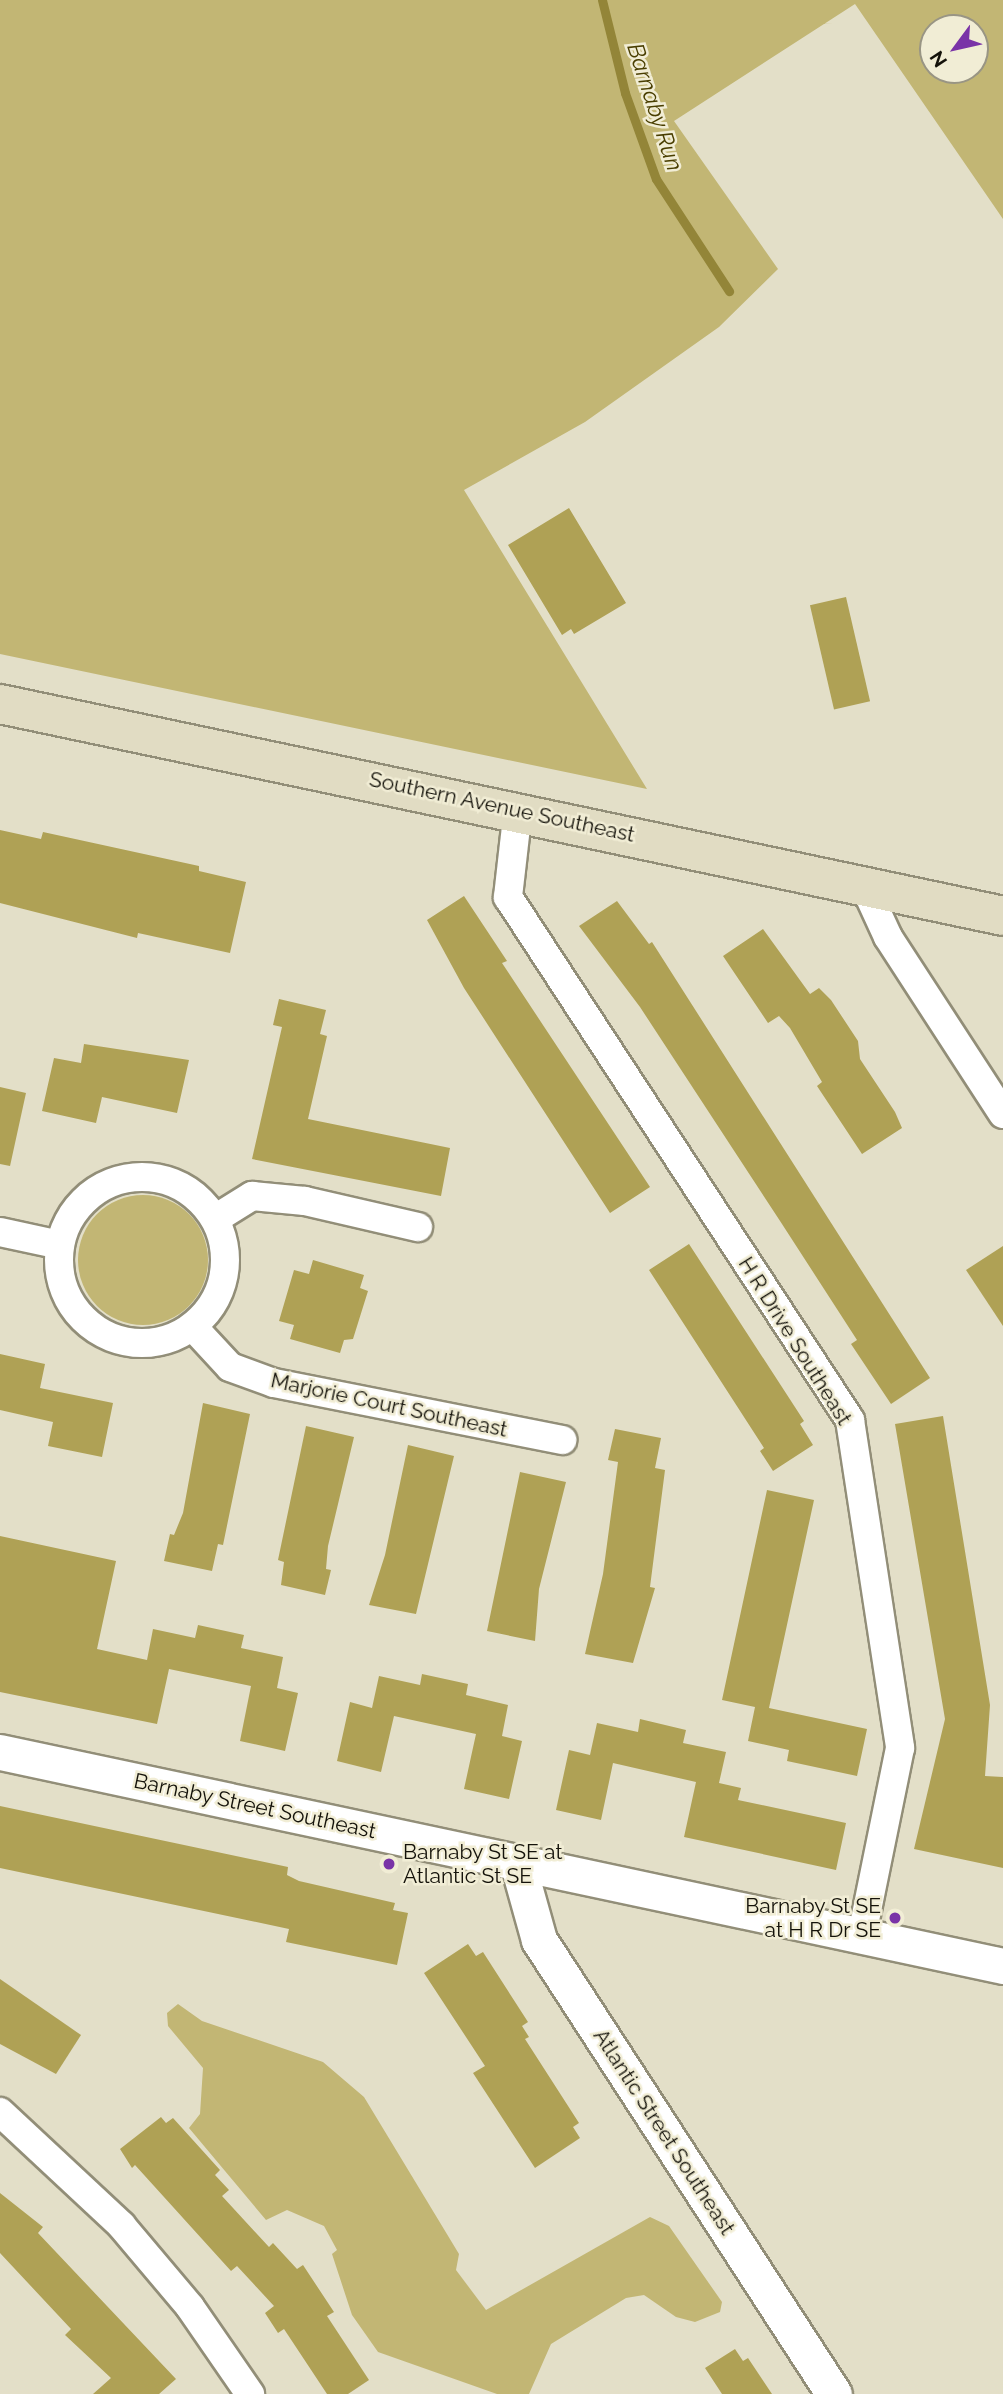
<!DOCTYPE html>
<html>
<head>
<meta charset="utf-8">
<style>
	body { margin:0 }
	#map { position:relative; width:1003px; height:2394px; overflow:hidden; background:#e3dfc8; font-family:Raleway,sans-serif }
	div>[style] { position:absolute }
	[style*='--x'] { left:calc(var(--x)*1px); top:calc(var(--y)*1px); width:calc(var(--w)*1px); rotate:calc(var(--a)*1deg) }
	.green>* { inset:0; background:#c2b674 }
	.round { border-radius:50% }
	.stream>* { height:9px; margin:-4.5px; padding:0 4.5px; transform-origin:4.5px; border-radius:4.5px; background:#938538 }
	.building>* { inset:0; background:#afa155; transform-origin:0 0 }
	.roads { filter:drop-shadow(2px 0 #928e78) drop-shadow(-2px 0 #928e78) drop-shadow(0 2px #928e78) drop-shadow(0 -2px #928e78) }
	.minor>* { height:28px; margin:-14px; padding:0 14px; transform-origin:14px; border-radius:14px; background:#fff }
	.minor>.ring { margin:-14px; padding:0; box-sizing:content-box; background:none; border:28px solid #fff; border-radius:50% }
	.tertiary>* { height:35px; margin:-17.5px; padding:0 17.5px; transform-origin:17.5px; border-radius:17.5px; background:#fff }
	.secondary>* { height:38px; margin:-19px; padding:0 19px; transform-origin:19px; border-radius:19px; background:#e1dcc3 }
	.dots>* { width:19px; height:19px; translate:-50% -50%; box-sizing:border-box; border:4px solid #f1edd5; border-radius:50% }
	span { translate:-50% -50%; white-space:nowrap; text-align:center; line-height:1.15; -webkit-text-stroke:5px #f1edd5; paint-order:stroke }
	.street-label { font-size:21px; color:#14120a }
	.poi-label { font-size:21px; color:#14120a }
	.left { translate:0 -50%; text-align:left }
	.right { translate:-100% -50%; text-align:right }
	.water-label { font-size:23px; color:#493e00; font-style:italic }
	.north { position:absolute; left:919px; top:14px; width:70px; height:70px; box-sizing:border-box; background:#f1edd5; border:2px solid #999584; border-radius:50%; rotate:237deg; font-size:19px; font-weight:700; line-height:28px; text-align:center; color:#14120a }
	.north::after { content:''; display:block; margin:auto; width:24px; height:32px; background:#7a33a7; clip-path:polygon(50% 0,100% 100%,50% 72%,0 100%) }
</style>
</head>
<body>
<div id="map">
	<div class="green">
		<i style="clip-path:polygon(evenodd,0 0,1003px 0,1003px 219px,855px 4px,674px 121px,778px 269px,719px 327px,585px 422px,464px 490px,647px 789px,0 654px,0 0,975px 28px,975px 70px,933px 70px,933px 28px,975px 28px)"></i>
		<i class="round" style="left:78px;top:1195px;width:130px;height:130px"></i>
		<i style="clip-path:polygon(178px 2004px,202px 2021px,323px 2062px,364px 2097px,459px 2254px,456px 2270px,486px 2310px,650px 2217px,669px 2226px,722px 2302px,720px 2312px,695px 2322px,676px 2317px,644px 2295px,626px 2298px,551px 2344px,529px 2394px,497px 2394px,378px 2352px,352px 2315px,332px 2254px,337px 2250px,324px 2226px,287px 2210px,266px 2220px,189px 2128px,200px 2114px,203px 2068px,168px 2026px,167px 2013px)"></i>
	</div>
	<div class="stream">
		<i style="--x:602;--y:0;--w:96;--a:76.1"></i>
		<i style="--x:625;--y:93;--w:91;--a:70.2"></i>
		<i style="--x:656;--y:179;--w:134;--a:56.9"></i>
	</div>
	<div class="building">
		<i style="clip-path:polygon(569px 508px,626px 603px,574px 634px,571px 629px,562px 635px,508px 545px)"></i>
		<i style="left:846px;top:597px;width:107px;height:37px;rotate:77deg"></i>
		<i style="clip-path:polygon(0 830px,41px 839px,43px 832px,199px 866px,199px 871px,246px 882px,230px 953px,138px 933px,137px 938px,0 903px)"></i>
		<i style="clip-path:polygon(464px 896px,507px 961px,502px 963px,650px 1187px,610px 1213px,464px 988px,427px 920px)"></i>
		<i style="clip-path:polygon(617px 901px,649px 944px,652px 942px,930px 1378px,891px 1404px,851px 1344px,857px 1340px,782px 1224px,640px 1007px,579px 926px)"></i>
		<i style="clip-path:polygon(763px 929px,810px 994px,819px 988px,831px 1000px,858px 1041px,860px 1059px,895px 1112px,902px 1128px,862px 1154px,817px 1086px,822px 1082px,790px 1028px,779px 1016px,768px 1023px,723px 956px)"></i>
		<i style="clip-path:polygon(279px 999px,326px 1010px,320px 1034px,327px 1036px,308px 1119px,450px 1148px,441px 1196px,252px 1159px,282px 1027px,273px 1025px)"></i>
		<i style="clip-path:polygon(84px 1044px,189px 1060px,177px 1113px,102px 1097px,96px 1123px,42px 1111px,54px 1058px,81px 1063px)"></i>
		<i style="clip-path:polygon(0 1087px,26px 1093px,10px 1166px,0 1164px)"></i>
		<i style="clip-path:polygon(689px 1244px,804px 1421px,800px 1424px,813px 1445px,773px 1471px,760px 1451px,764px 1448px,649px 1270px)"></i>
		<i style="clip-path:polygon(1003px 1246px,1003px 1326px,966px 1270px)"></i>
		<i style="clip-path:polygon(313px 1260px,364px 1275px,360px 1288px,368px 1291px,353px 1339px,344px 1340px,340px 1353px,290px 1339px,294px 1325px,279px 1321px,294px 1270px,309px 1274px)"></i>
		<i style="clip-path:polygon(0 1354px,45px 1364px,40px 1388px,113px 1403px,102px 1457px,48px 1446px,53px 1422px,0 1410px)"></i>
		<i style="clip-path:polygon(203px 1403px,250px 1414px,223px 1545px,218px 1544px,212px 1571px,164px 1561px,170px 1534px,174px 1535px,183px 1513px)"></i>
		<i style="clip-path:polygon(943px 1416px,990px 1705px,985px 1776px,1003px 1777px,1003px 1868px,914px 1849px,945px 1719px,895px 1424px)"></i>
		<i style="clip-path:polygon(306px 1426px,354px 1437px,328px 1546px,326px 1569px,331px 1570px,325px 1595px,281px 1585px,284px 1562px,278px 1560px)"></i>
		<i style="clip-path:polygon(615px 1429px,661px 1438px,655px 1468px,665px 1470px,650px 1587px,655px 1588px,633px 1663px,585px 1654px,603px 1574px,618px 1462px,608px 1460px)"></i>
		<i style="clip-path:polygon(408px 1445px,454px 1456px,416px 1614px,369px 1605px,385px 1555px)"></i>
		<i style="clip-path:polygon(520px 1472px,566px 1482px,539px 1589px,535px 1641px,487px 1631px)"></i>
		<i style="clip-path:polygon(767px 1490px,814px 1500px,769px 1708px,867px 1729px,857px 1776px,787px 1761px,789px 1750px,748px 1741px,755px 1707px,722px 1700px)"></i>
		<i style="clip-path:polygon(0 1536px,116px 1561px,97px 1649px,147px 1660px,153px 1629px,195px 1638px,198px 1625px,244px 1635px,241px 1648px,283px 1657px,277px 1688px,298px 1693px,285px 1751px,240px 1741px,251px 1686px,169px 1669px,157px 1724px,0 1692px)"></i>
		<i style="clip-path:polygon(422px 1674px,468px 1684px,466px 1695px,508px 1705px,502px 1736px,522px 1741px,509px 1799px,464px 1789px,476px 1734px,394px 1716px,381px 1772px,337px 1761px,350px 1702px,372px 1708px,379px 1676px,420px 1685px)"></i>
		<i style="clip-path:polygon(640px 1719px,686px 1730px,683px 1743px,726px 1752px,719px 1783px,741px 1788px,738px 1800px,846px 1823px,836px 1870px,684px 1837px,696px 1782px,613px 1763px,601px 1820px,556px 1810px,569px 1750px,590px 1755px,597px 1723px,638px 1732px)"></i>
		<i style="clip-path:polygon(0 1806px,288px 1867px,287px 1875px,299px 1881px,395px 1903px,393px 1910px,408px 1913px,397px 1965px,286px 1942px,289px 1929px,0 1868px)"></i>
		<i style="clip-path:polygon(468px 1944px,476px 1956px,483px 1952px,528px 2022px,522px 2026px,529px 2037px,525px 2039px,579px 2123px,573px 2127px,580px 2138px,535px 2168px,473px 2073px,485px 2066px,424px 1973px)"></i>
		<i style="clip-path:polygon(0 1979px,81px 2035px,56px 2074px,0 2044px)"></i>
		<i style="clip-path:polygon(161px 2117px,166px 2123px,173px 2118px,220px 2170px,215px 2175px,229px 2190px,222px 2196px,269px 2247px,273px 2243px,297px 2269px,303px 2265px,334px 2312px,327px 2316px,369px 2380px,348px 2394px,327px 2394px,284px 2329px,278px 2333px,265px 2313px,274px 2306px,237px 2266px,231px 2271px,135px 2165px,132px 2168px,120px 2149px)"></i>
		<i style="clip-path:polygon(0 2193px,43px 2227px,38px 2233px,176px 2379px,159px 2394px,93px 2394px,111px 2378px,65px 2335px,71px 2329px,0 2253px)"></i>
		<i style="clip-path:polygon(735px 2349px,743px 2361px,748px 2358px,772px 2394px,722px 2394px,705px 2368px)"></i>
	</div>
	<div class="roads">
		<div class="minor">
			<i style="--x:518;--y:809;--w:89;--a:96.5"></i>
			<i style="--x:508;--y:897;--w:625;--a:56.82"></i>
			<i style="--x:850;--y:1420;--w:332;--a:81.3"></i>
			<i style="--x:900;--y:1748;--w:190;--a:101.5"></i>
			<i style="--x:865;--y:887;--w:55;--a:65.3"></i>
			<i style="--x:888;--y:937;--w:211;--a:57"></i>
			<i class="ring" style="left:59px;top:1177px;width:138px;height:138px"></i>
			<i style="--x:215;--y:1219;--w:44;--a:-31.9"></i>
			<i style="--x:252;--y:1196;--w:53;--a:5.4"></i>
			<i style="--x:305;--y:1201;--w:116;--a:13"></i>
			<i style="--x:0;--y:1232;--w:61;--a:12.2"></i>
			<i style="--x:193;--y:1327;--w:54;--a:47.2"></i>
			<i style="--x:230;--y:1367;--w:47;--a:20"></i>
			<i style="--x:274;--y:1383;--w:294;--a:11.2"></i>
			<i style="--x:0;--y:2112;--w:166;--a:43"></i>
			<i style="--x:121;--y:2225;--w:107;--a:49.9"></i>
			<i style="--x:190;--y:2307;--w:106;--a:55.4"></i>
		</div>
		<div class="tertiary">
			<i style="--x:0;--y:1752;--w:1026;--a:12.04"></i>
			<i style="--x:517;--y:1861;--w:82;--a:74.4"></i>
			<i style="--x:539;--y:1940;--w:541;--a:56.99"></i>
		</div>
		<div class="secondary">
			<i style="--x:0;--y:704;--w:1025;--a:11.93"></i>
		</div>
	</div>
	<div class="dots">
		<i style="left:389px;top:1864px;background:#7a33a7"></i>
		<i style="left:895px;top:1918px;background:#7a33a7"></i>
	</div>
	<div class="street-label">
		<span style="left:502px;top:807px;rotate:12deg">Southern Avenue Southeast</span>
		<span style="left:795px;top:1341px;rotate:58deg">H R Drive Southeast</span>
		<span style="left:389px;top:1405px;rotate:12deg">Marjorie Court Southeast</span>
		<span style="left:255px;top:1806px;rotate:12deg">Barnaby Street Southeast</span>
		<span style="left:664px;top:2132px;rotate:57deg">Atlantic Street Southeast</span>
	</div>
	<div class="poi-label">
		<span class="left" style="left:403px;top:1864px">Barnaby St SE at<br>Atlantic St SE</span>
		<span class="right" style="left:881px;top:1918px">Barnaby St SE<br>at H R Dr SE</span>
	</div>
	<div class="water-label">
		<span style="left:655px;top:107px;rotate:72deg">Barnaby Run</span>
	</div>
	<div class="north">N</div>
</div>
</body>
</html>
